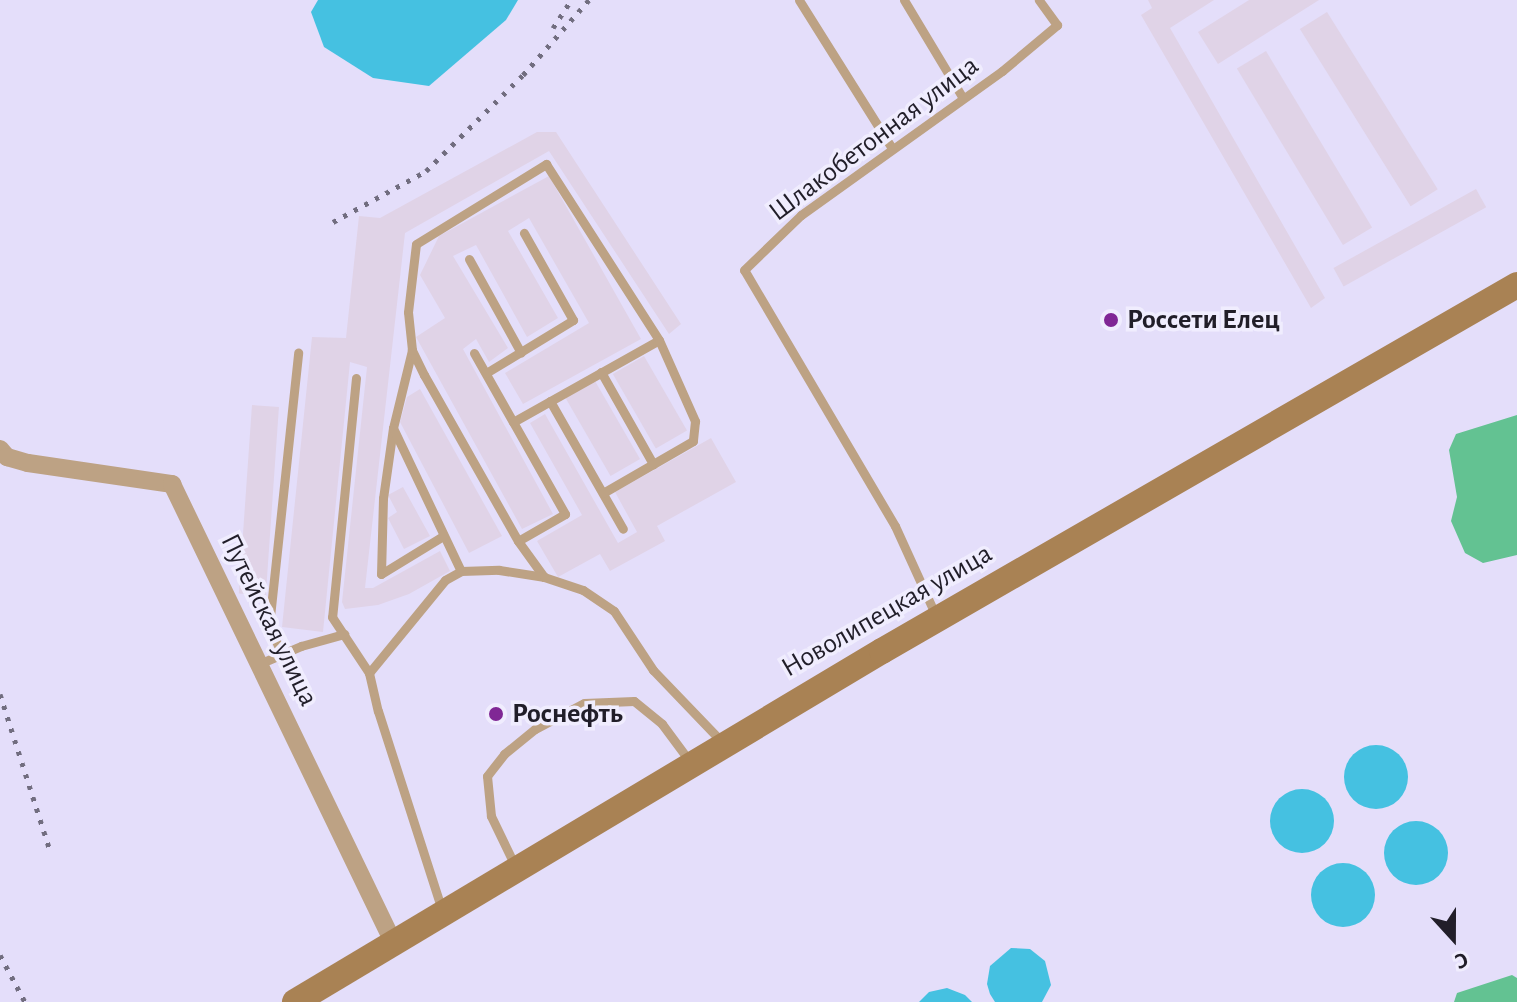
<!DOCTYPE html>
<html>
<head>
<meta charset="utf-8">
<style>
	body { margin:0 }
	#map { position:relative; width:1517px; height:1002px; overflow:hidden; background:#e4defa; font-family:"Alegreya Sans",sans-serif }
	div>[style] { position:absolute }
	[style*='--x'] { left:calc(var(--x)*1px); top:calc(var(--y)*1px); width:calc(var(--w)*1px); rotate:calc(var(--a)*1deg) }
	.industrial>* { inset:0; background:#e0d3e7; transform-origin:0 0 }
	.forest>* { inset:0; background:#63c292 }
	.water>* { inset:0; background:#45c1e1 }
	.round { border-radius:50% }
	.lane>* { height:9px; margin:-4.5px; padding:0 4.5px; transform-origin:4.5px; border-radius:4.5px; background:#bda284 }
	.street>* { height:18px; margin:-9px; padding:0 9px; transform-origin:9px; border-radius:9px; background:#bda284 }
	.secondary>* { height:26px; margin:-13px; padding:0 13px; transform-origin:13px; border-radius:13px; background:#a98254 }
	.rail>* { height:5px; margin-top:-2.5px; transform-origin:0; background:repeating-linear-gradient(90deg,#716d7f 0 4px,transparent 0 12px) }
	.dots>* { width:22px; height:22px; translate:-50% -50%; box-sizing:border-box; border:4px solid #f0edfe; border-radius:50% }
	span { translate:-50% -50%; white-space:nowrap; text-align:center; line-height:1.15; -webkit-text-stroke:7px #f0edfe; paint-order:stroke }
	.street-label { font-size:28px; color:#211e29 }
	.poi-label { font-size:28px; color:#211e29; font-weight:700 }
	.left { translate:0 -50%; text-align:left }
	.north { position:absolute; left:1413px; top:898px; width:80px; height:80px; -webkit-text-stroke:6px #f0edfe; paint-order:stroke; rotate:159deg; font-size:22px; font-weight:700; line-height:32px; text-align:center; color:#211e29 }
	.north::after { content:''; display:block; margin:auto; width:28px; height:36px; background:#211e29; clip-path:polygon(50% 0,100% 100%,50% 72%,0 100%) }
</style>
</head>
<body>
<div id="map">
	<div class="industrial">
		<i style="clip-path:polygon(1148px 0,1214px 0,1170px 28px,1325px 298px,1311px 308px,1141px 15px,1152px 8px)"></i>
		<i style="clip-path:polygon(1249px 0,1319px 0,1218px 64px,1198px 32px)"></i>
		<i style="left:1327px;top:12px;width:209px;height:32px;rotate:58deg"></i>
		<i style="left:1266px;top:51px;width:206px;height:34px;rotate:59deg"></i>
		<i style="clip-path:polygon(537px 132px,556px 132px,681px 324px,669px 334px,549px 151px,405px 233px,365px 588px,373px 588px,440px 551px,450px 571px,409px 594px,378px 605px,345px 609px,342px 602px,367px 367px,350px 362px,323px 632px,282px 627px,312px 337px,346px 338px,359px 216px,380px 218px)"></i>
		<i style="clip-path:polygon(549px 176px,641px 339px,523px 404px,505px 373px,589px 323px,529px 218px,508px 231px,558px 318px,527px 337px,476px 245px,453px 256px,508px 348px,489px 362px,476px 339px,463px 349px,553px 514px,522px 529px,416px 337px,445px 318px,420px 275px,439px 236px)"></i>
		<i style="left:1476px;top:189px;width:21px;height:163px;rotate:61deg"></i>
		<i style="left:644px;top:356px;width:86px;height:36px;rotate:60deg"></i>
		<i style="left:595px;top:381px;width:90px;height:34px;rotate:60deg"></i>
		<i style="clip-path:polygon(420px 389px,502px 536px,469px 553px,400px 422px,407px 397px)"></i>
		<i style="left:252px;top:405px;width:27px;height:189px;rotate:4deg"></i>
		<i style="clip-path:polygon(545px 414px,618px 543px,637px 532px,615px 492px,711px 438px,736px 482px,657px 526px,665px 541px,610px 571px,600px 554px,558px 577px,537px 541px,582px 515px,530px 423px)"></i>
		<i style="clip-path:polygon(403px 487px,430px 536px,404px 549px,388px 518px,397px 512px,388px 495px)"></i>
	</div>
	<div class="forest">
		<i style="clip-path:polygon(1517px 415px,1517px 555px,1483px 563px,1465px 553px,1451px 521px,1457px 497px,1449px 450px,1456px 434px)"></i>
		<i style="clip-path:polygon(1512px 975px,1517px 978px,1517px 1002px,1454px 1002px,1457px 993px)"></i>
	</div>
	<div class="water">
		<i style="clip-path:polygon(318px 0,518px 0,506px 20px,429px 86px,373px 78px,324px 47px,311px 12px)"></i>
		<i class="round" style="left:1344px;top:745px;width:64px;height:64px"></i>
		<i class="round" style="left:1270px;top:789px;width:64px;height:64px"></i>
		<i class="round" style="left:1384px;top:821px;width:64px;height:64px"></i>
		<i class="round" style="left:1311px;top:863px;width:64px;height:64px"></i>
		<i style="clip-path:polygon(1011px 948px,1030px 949px,1045px 961px,1051px 985px,1042px 1002px,995px 1002px,990px 994px,987px 984px,990px 966px)"></i>
		<i style="clip-path:polygon(947px 988px,965px 995px,972px 1002px,919px 1002px,929px 992px)"></i>
	</div>
	<div class="lane">
		<i style="--x:799;--y:0;--w:175;--a:57.9"></i>
		<i style="--x:904;--y:0;--w:114;--a:59"></i>
		<i style="--x:469;--y:259;--w:107;--a:61"></i>
		<i style="--x:412;--y:350;--w:80;--a:103.7"></i>
		<i style="--x:393;--y:428;--w:71;--a:98.1"></i>
		<i style="--x:383;--y:498;--w:76;--a:91.5"></i>
		<i style="--x:381;--y:574;--w:73;--a:-31.5"></i>
		<i style="--x:474;--y:353;--w:185;--a:60.5"></i>
		<i style="--x:565;--y:514;--w:54;--a:150.1"></i>
		<i style="--x:601;--y:372;--w:106;--a:60.5"></i>
		<i style="--x:486;--y:373;--w:102;--a:-31.3"></i>
		<i style="--x:573;--y:320;--w:100;--a:-119.4"></i>
		<i style="--x:356;--y:378;--w:240;--a:95.7"></i>
		<i style="--x:332;--y:617;--w:67;--a:56.5"></i>
		<i style="--x:369;--y:673;--w:39;--a:77"></i>
		<i style="--x:378;--y:711;--w:209;--a:72.2"></i>
		<i style="--x:550;--y:401;--w:147;--a:60.3"></i>
		<i style="--x:513;--y:422;--w:167;--a:-29.3"></i>
		<i style="--x:393;--y:428;--w:158;--a:64.6"></i>
		<i style="--x:544;--y:577;--w:44;--a:-125.8"></i>
		<i style="--x:518;--y:541;--w:191;--a:-119.5"></i>
		<i style="--x:424;--y:375;--w:28;--a:-116"></i>
		<i style="--x:412;--y:350;--w:38;--a:-96"></i>
		<i style="--x:408;--y:312;--w:68;--a:-83.3"></i>
		<i style="--x:416;--y:244;--w:153;--a:-31.6"></i>
		<i style="--x:546;--y:164;--w:209;--a:57.3"></i>
		<i style="--x:659;--y:340;--w:89;--a:66"></i>
		<i style="--x:695;--y:421;--w:20;--a:96"></i>
		<i style="--x:693;--y:441;--w:104;--a:150"></i>
		<i style="--x:936;--y:616;--w:99;--a:-114.5"></i>
		<i style="--x:895;--y:526;--w:297;--a:-120.5"></i>
		<i style="--x:744;--y:270;--w:79;--a:-44"></i>
		<i style="--x:801;--y:215;--w:247;--a:-35.6"></i>
		<i style="--x:1002;--y:71;--w:72;--a:-39.9"></i>
		<i style="--x:1057;--y:25;--w:31;--a:-126"></i>
		<i style="--x:282;--y:654;--w:31;--a:-115"></i>
		<i style="--x:269;--y:626;--w:275;--a:-83.9"></i>
		<i style="--x:259;--y:664;--w:46;--a:-23.2"></i>
		<i style="--x:301;--y:646;--w:45;--a:-15.6"></i>
		<i style="--x:369;--y:673;--w:120;--a:-50.7"></i>
		<i style="--x:445;--y:580;--w:18;--a:-29"></i>
		<i style="--x:461;--y:571;--w:38;--a:-2"></i>
		<i style="--x:499;--y:570;--w:46;--a:8.8"></i>
		<i style="--x:544;--y:577;--w:41;--a:18.4"></i>
		<i style="--x:583;--y:590;--w:37;--a:34"></i>
		<i style="--x:614;--y:611;--w:71;--a:56.5"></i>
		<i style="--x:653;--y:670;--w:101;--a:46.2"></i>
		<i style="--x:516;--y:868;--w:58;--a:-115.7"></i>
		<i style="--x:491;--y:816;--w:40;--a:-95.7"></i>
		<i style="--x:487;--y:776;--w:28;--a:-52"></i>
		<i style="--x:504;--y:754;--w:40;--a:-39"></i>
		<i style="--x:535;--y:729;--w:55;--a:-28"></i>
		<i style="--x:584;--y:703;--w:50;--a:-2.3"></i>
		<i style="--x:634;--y:701;--w:36;--a:39"></i>
		<i style="--x:662;--y:724;--w:49;--a:53.4"></i>
	</div>
	<div class="street">
		<i style="--x:0;--y:449;--w:11;--a:49"></i>
		<i style="--x:7;--y:457;--w:22;--a:16"></i>
		<i style="--x:28;--y:463;--w:146;--a:8.3"></i>
		<i style="--x:172;--y:484;--w:509;--a:64.24"></i>
	</div>
	<div class="secondary">
		<i style="--x:295;--y:1002;--w:684;--a:-30.88"></i>
		<i style="--x:882;--y:651;--w:733;--a:-29.96"></i>
	</div>
	<div class="rail">
		<i style="--x:553;--y:28;--w:33;--a:-57"></i>
		<i style="--x:333;--y:222;--w:106;--a:-28.7"></i>
		<i style="--x:426;--y:171;--w:136;--a:-44.7"></i>
		<i style="--x:523;--y:75;--w:100;--a:-48.7"></i>
		<i style="--x:0;--y:694;--w:162;--a:72.3"></i>
		<i style="--x:0;--y:955;--w:53;--a:62"></i>
	</div>
	<div class="dots">
		<i style="left:1111px;top:320px;background:#802795"></i>
		<i style="left:496px;top:714px;background:#802795"></i>
	</div>
	<div class="street-label">
		<span style="left:874px;top:139px;rotate:-37deg">Шлакобетонная улица</span>
		<span style="left:887px;top:611px;rotate:-30deg">Новолипецкая улица</span>
		<span style="left:269px;top:620px;rotate:64deg">Путейская улица</span>
	</div>
	<div class="poi-label">
		<span class="left" style="left:1127px;top:320px">Россети Елец</span>
		<span class="left" style="left:512px;top:714px">Роснефть</span>
	</div>
	<div class="north">С</div>
</div>
</body>
</html>
